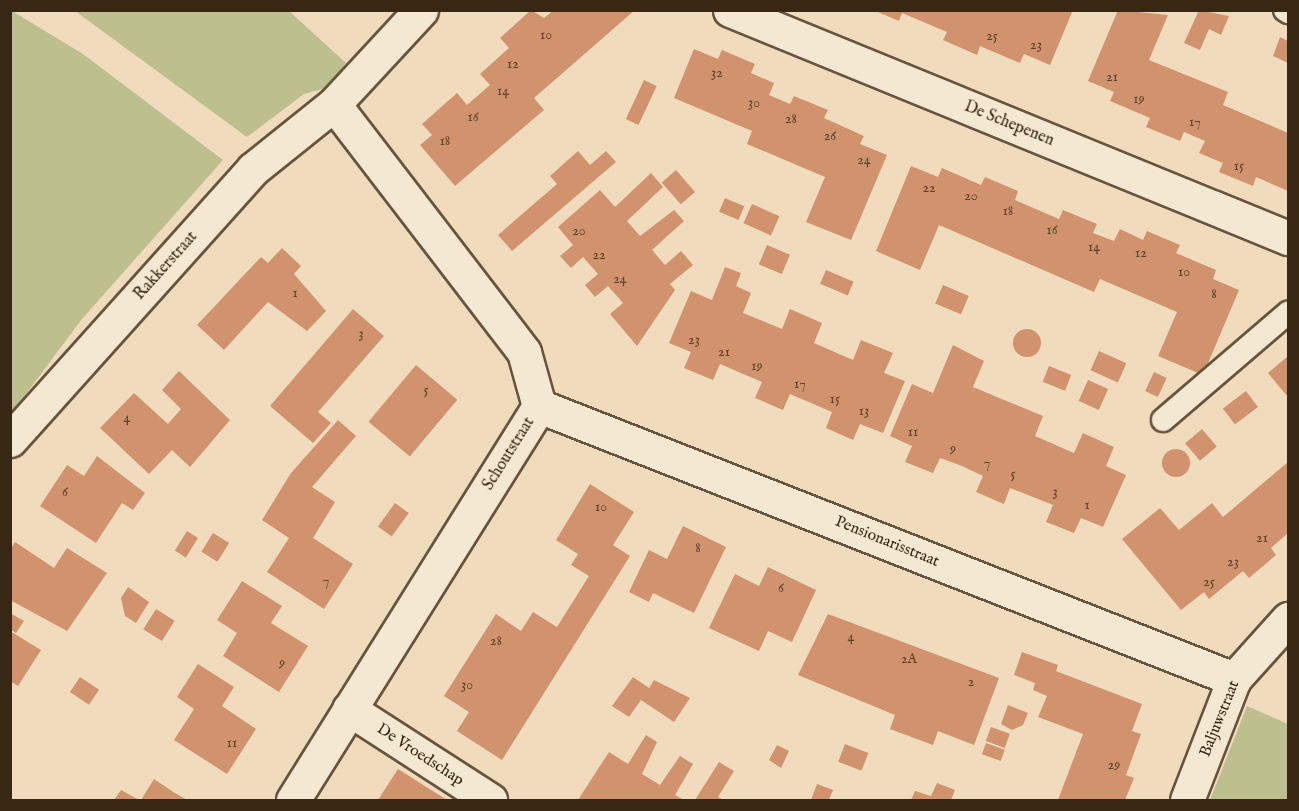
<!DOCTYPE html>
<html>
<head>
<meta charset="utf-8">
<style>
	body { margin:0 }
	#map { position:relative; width:1299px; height:811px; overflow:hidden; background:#f0dcbc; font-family:"IM FELL English",serif }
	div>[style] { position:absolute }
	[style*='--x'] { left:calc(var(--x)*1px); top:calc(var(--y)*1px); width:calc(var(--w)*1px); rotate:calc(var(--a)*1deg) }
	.green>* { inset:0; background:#bdbf8e }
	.building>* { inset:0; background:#d1936d; transform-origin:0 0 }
	.round { border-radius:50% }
	.roads { filter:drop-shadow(2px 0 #66543c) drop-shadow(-2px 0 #66543c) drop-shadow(0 2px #66543c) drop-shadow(0 -2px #66543c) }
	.service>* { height:22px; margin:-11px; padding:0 11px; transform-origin:11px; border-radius:11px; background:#f5e8d3 }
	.minor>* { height:33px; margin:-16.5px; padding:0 16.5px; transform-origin:16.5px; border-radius:16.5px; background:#f5e8d3 }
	span { translate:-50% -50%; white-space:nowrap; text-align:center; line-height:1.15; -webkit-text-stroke:5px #f5e8d3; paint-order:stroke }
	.number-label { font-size:14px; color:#5e4229 }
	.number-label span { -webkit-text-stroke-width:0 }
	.street-label { font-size:16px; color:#382712 }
	.frame { position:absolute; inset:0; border:12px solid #382712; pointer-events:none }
</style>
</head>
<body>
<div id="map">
	<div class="green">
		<i style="clip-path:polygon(12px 11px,83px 54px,223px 160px,82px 319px,11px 414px)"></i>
		<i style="clip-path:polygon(75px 11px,289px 11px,346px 63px,326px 88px,304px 94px,247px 137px)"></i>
		<i style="clip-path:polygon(1247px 706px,1288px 724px,1288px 800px,1210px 800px)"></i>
	</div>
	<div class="building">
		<i style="clip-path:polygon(531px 10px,544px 18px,554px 10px,635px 10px,534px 98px,544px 110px,455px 186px,420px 145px,432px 135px,422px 124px,457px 93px,467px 105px,490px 85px,480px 74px,509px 48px,500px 38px)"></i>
		<i style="clip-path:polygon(873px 10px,1073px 10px,1050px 65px,1024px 54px,1020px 63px,980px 46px,977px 55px,943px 40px,947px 32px,902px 13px,899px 21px)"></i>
		<i style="clip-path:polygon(1118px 10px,1168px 15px,1149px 60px,1228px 92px,1223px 105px,1288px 133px,1288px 191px,1256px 177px,1253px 186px,1219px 172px,1223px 163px,1199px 153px,1205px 141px,1184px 132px,1180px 141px,1146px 127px,1150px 118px,1110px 101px,1114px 92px,1088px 81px)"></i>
		<i style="clip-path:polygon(1199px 10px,1229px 16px,1221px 35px,1209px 29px,1200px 50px,1184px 43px)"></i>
		<i style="clip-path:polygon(1280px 37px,1288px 41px,1288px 63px,1273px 56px)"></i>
		<i style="clip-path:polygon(694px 49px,718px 59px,722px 50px,755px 64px,751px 73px,774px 83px,769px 95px,790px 104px,794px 96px,828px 110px,824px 118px,864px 136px,860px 144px,887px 155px,851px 240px,806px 222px,825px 177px,747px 144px,752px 131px,674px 98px)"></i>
		<i style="left:644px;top:80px;width:14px;height:43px;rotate:25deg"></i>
		<i style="clip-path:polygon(578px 151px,590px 165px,606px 151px,616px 162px,512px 251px,498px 235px,557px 184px,550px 176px)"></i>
		<i style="clip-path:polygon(911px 166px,938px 177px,942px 168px,981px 185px,985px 177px,1018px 191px,1015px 200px,1059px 219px,1063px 210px,1097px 224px,1093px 233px,1114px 241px,1120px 229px,1143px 240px,1147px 231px,1180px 245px,1176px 253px,1216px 270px,1213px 279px,1239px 290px,1203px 375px,1158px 356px,1177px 312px,1100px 279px,1094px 292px,939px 225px,920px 270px,876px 251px)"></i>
		<i style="left:676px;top:170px;width:29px;height:19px;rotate:49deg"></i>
		<i style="clip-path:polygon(651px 173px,663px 187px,627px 221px,640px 236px,674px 210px,684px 221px,652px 250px,665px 265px,681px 251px,693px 265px,670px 284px,675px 290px,637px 346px,610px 314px,623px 303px,608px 286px,595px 297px,585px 285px,598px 274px,583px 257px,571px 268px,560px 256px,573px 245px,558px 227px,600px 190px,615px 207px)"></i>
		<i style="left:725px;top:198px;width:21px;height:15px;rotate:23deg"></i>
		<i style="left:752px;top:204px;width:30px;height:21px;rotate:24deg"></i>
		<i style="left:767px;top:245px;width:25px;height:21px;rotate:23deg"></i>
		<i style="clip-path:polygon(282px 248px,301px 266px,294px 274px,326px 311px,307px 331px,268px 302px,224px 350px,197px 325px,261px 257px,268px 263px)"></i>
		<i style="clip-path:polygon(725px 267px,741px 273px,736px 286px,751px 293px,743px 313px,782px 329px,790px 309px,822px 323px,814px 343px,853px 360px,861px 340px,893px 353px,884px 373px,905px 381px,883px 433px,860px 424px,853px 440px,826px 428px,832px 412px,790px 394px,783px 410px,755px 398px,762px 382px,720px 364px,713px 380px,684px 368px,691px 352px,669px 343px,691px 291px,712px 300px)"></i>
		<i style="left:826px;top:270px;width:30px;height:15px;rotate:23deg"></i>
		<i style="left:943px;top:285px;width:28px;height:20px;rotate:23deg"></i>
		<i style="clip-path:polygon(353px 309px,384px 336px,318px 412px,331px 423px,313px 443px,270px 406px)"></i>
		<i class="round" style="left:1013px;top:329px;width:28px;height:28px"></i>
		<i style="clip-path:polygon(953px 345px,984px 361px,973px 387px,1043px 416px,1035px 436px,1074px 453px,1083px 433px,1114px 447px,1106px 466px,1126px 475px,1103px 527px,1081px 518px,1074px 533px,1046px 522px,1053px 505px,1010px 488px,1004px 504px,976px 492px,983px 476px,962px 466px,940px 458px,933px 473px,905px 462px,912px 446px,890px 436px,912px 384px,933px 393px)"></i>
		<i style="left:1099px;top:351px;width:30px;height:21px;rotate:24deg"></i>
		<i style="clip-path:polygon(1288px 356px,1288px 397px,1268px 373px)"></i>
		<i style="left:416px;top:365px;width:54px;height:74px;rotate:40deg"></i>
		<i style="left:1049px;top:366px;width:24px;height:17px;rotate:22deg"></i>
		<i style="clip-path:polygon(179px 371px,230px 420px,190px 467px,172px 450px,149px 474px,100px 428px,134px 393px,168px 424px,181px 409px,162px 390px)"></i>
		<i style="left:1154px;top:372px;width:14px;height:21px;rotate:25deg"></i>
		<i style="left:1088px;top:380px;width:22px;height:23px;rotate:24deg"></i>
		<i style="left:1246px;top:391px;width:20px;height:29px;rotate:53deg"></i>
		<i style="clip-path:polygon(338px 420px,356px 436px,312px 487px,335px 502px,313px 538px,353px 564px,324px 609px,267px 572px,289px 538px,262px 520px,291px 473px)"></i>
		<i style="left:1202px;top:429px;width:23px;height:22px;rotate:50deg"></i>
		<i class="round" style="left:1162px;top:449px;width:28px;height:28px"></i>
		<i style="clip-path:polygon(97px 456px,145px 493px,133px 510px,122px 503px,96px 543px,40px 506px,67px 465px,84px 476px)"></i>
		<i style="clip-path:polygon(1288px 462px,1288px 533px,1271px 548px,1276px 555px,1249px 578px,1243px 571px,1209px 599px,1204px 592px,1181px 610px,1122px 539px,1160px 508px,1179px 530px,1212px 503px,1223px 517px)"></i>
		<i style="clip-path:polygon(590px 484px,634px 512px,613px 545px,630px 556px,502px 760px,457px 731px,469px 712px,444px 696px,496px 614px,521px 631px,533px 612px,557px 627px,589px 576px,571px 565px,578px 554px,556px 540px)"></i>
		<i style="left:395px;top:503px;width:17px;height:29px;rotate:36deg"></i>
		<i style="clip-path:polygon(683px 526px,726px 547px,694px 613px,653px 593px,649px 602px,629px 592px,649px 550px,667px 559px)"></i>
		<i style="left:187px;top:531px;width:13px;height:23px;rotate:32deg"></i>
		<i style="left:213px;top:533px;width:19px;height:22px;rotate:32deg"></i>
		<i style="clip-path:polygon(15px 542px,54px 568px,67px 548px,107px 573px,67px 631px,10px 600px,10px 550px)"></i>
		<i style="clip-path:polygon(768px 567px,816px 590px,792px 642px,768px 631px,759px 651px,709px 628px,735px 574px,759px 586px)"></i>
		<i style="clip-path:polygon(242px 581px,282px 606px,271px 623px,308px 646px,279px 692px,223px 656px,237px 633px,217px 620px)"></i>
		<i style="clip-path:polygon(128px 587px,149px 602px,136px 623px,125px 616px,121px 598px)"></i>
		<i style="left:156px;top:609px;width:22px;height:24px;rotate:32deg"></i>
		<i style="clip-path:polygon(10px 613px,24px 621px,16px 633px,10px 629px)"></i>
		<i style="clip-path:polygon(828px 614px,999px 678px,974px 745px,938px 731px,933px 745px,890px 729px,895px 715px,798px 675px)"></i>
		<i style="clip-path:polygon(10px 631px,41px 650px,18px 686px,10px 681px)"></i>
		<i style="clip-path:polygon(1022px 652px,1058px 665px,1056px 671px,1142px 704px,1132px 731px,1141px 734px,1126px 775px,1134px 778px,1125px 800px,1058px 800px,1083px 734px,1038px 717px,1047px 696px,1033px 690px,1035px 683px,1014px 675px)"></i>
		<i style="clip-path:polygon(198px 664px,234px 687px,222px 706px,256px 729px,227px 774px,174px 740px,194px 709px,177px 697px)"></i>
		<i style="left:80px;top:677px;width:23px;height:18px;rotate:34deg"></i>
		<i style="clip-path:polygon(633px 677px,649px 688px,654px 680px,690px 698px,674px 722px,641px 700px,629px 717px,612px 706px)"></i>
		<i style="clip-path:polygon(1008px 705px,1028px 713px,1023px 725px,1012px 730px,1001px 724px)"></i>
		<i style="left:991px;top:727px;width:20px;height:15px;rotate:20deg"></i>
		<i style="clip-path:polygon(646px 735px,657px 742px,642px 774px,660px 785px,680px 756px,693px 764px,675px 795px,684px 800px,578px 800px,609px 752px,628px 764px)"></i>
		<i style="left:986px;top:743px;width:20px;height:12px;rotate:20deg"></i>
		<i style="left:845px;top:744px;width:25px;height:19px;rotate:21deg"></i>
		<i style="clip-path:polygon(777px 745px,789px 751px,781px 768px,769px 760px)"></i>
		<i style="clip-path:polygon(719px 762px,734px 771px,718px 797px,724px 800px,695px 800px)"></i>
		<i style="clip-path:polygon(398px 769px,447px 800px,378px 800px)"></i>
		<i style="clip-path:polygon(154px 779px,175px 793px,187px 800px,141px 800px)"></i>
		<i style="clip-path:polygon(937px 783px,955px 790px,951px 800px,911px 800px,915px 791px,931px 796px)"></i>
		<i style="clip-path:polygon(817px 784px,833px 790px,829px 800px,811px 800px)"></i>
		<i style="clip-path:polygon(121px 790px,139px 800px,114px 800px)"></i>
	</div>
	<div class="roads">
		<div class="service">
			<i style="--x:1285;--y:10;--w:4;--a:34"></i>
			<i style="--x:1163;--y:420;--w:165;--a:-40.6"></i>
		</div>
		<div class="minor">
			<i style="--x:730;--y:10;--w:603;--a:22.23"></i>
			<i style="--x:539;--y:406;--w:747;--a:21.45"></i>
			<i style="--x:10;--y:440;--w:364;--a:-48.1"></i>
			<i style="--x:253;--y:169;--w:104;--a:-38.7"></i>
			<i style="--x:334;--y:104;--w:128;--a:-47.2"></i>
			<i style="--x:349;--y:709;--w:168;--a:32.8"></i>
			<i style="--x:293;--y:800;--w:464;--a:-58"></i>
			<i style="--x:539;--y:406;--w:56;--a:-105.5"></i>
			<i style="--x:524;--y:352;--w:312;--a:-127.5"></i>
			<i style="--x:1187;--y:800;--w:130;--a:-68.8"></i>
			<i style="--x:1234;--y:679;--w:81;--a:-48"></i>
		</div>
	</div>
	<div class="number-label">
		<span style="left:546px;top:35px">10</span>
		<span style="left:992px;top:36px">25</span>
		<span style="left:1036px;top:45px">23</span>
		<span style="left:513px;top:64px">12</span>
		<span style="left:717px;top:73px">32</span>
		<span style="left:1112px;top:77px">21</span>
		<span style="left:503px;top:91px">14</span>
		<span style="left:1139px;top:99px">19</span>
		<span style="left:754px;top:103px">30</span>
		<span style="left:473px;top:117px">16</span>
		<span style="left:791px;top:119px">28</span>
		<span style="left:1195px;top:122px">17</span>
		<span style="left:830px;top:136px">26</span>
		<span style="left:445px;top:141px">18</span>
		<span style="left:864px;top:160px">24</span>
		<span style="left:1239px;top:166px">15</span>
		<span style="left:929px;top:188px">22</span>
		<span style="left:971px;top:196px">20</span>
		<span style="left:1008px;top:211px">18</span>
		<span style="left:1052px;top:230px">16</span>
		<span style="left:579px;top:231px">20</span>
		<span style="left:1094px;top:247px">14</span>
		<span style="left:1141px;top:253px">12</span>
		<span style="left:599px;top:255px">22</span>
		<span style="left:1184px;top:272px">10</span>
		<span style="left:620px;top:279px">24</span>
		<span style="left:295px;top:293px">1</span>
		<span style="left:1214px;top:294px">8</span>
		<span style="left:361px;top:334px">3</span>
		<span style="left:694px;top:340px">23</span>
		<span style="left:724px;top:352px">21</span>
		<span style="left:757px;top:366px">19</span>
		<span style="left:800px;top:384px">17</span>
		<span style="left:426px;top:390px">5</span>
		<span style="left:835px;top:399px">15</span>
		<span style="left:864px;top:411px">13</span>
		<span style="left:127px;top:418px">4</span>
		<span style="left:913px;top:432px">11</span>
		<span style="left:953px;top:449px">9</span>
		<span style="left:987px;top:463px">7</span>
		<span style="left:1013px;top:474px">5</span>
		<span style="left:65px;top:492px">6</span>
		<span style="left:1055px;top:492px">3</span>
		<span style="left:1087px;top:505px">1</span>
		<span style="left:601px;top:507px">10</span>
		<span style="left:1262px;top:538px">21</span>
		<span style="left:698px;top:548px">8</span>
		<span style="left:1233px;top:562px">23</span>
		<span style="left:326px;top:581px">7</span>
		<span style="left:1209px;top:582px">25</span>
		<span style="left:781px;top:588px">6</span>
		<span style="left:851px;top:637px">4</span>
		<span style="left:496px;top:641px">28</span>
		<span style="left:909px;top:659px">2A</span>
		<span style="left:282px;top:663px">9</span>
		<span style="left:971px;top:682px">2</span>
		<span style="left:467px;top:685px">30</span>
		<span style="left:232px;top:743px">11</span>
		<span style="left:1114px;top:765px">29</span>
	</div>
	<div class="street-label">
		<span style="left:1009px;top:124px;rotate:22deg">De Schepenen</span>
		<span style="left:166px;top:266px;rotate:-48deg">Rakkerstraat</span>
		<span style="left:509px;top:454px;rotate:-58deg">Schoutstraat</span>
		<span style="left:887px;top:542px;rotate:22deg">Pensionarisstraat</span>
		<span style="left:1220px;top:719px;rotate:-68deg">Baljuwstraat</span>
		<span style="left:420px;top:755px;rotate:33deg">De Vroedschap</span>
	</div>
	<div class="frame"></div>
</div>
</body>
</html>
